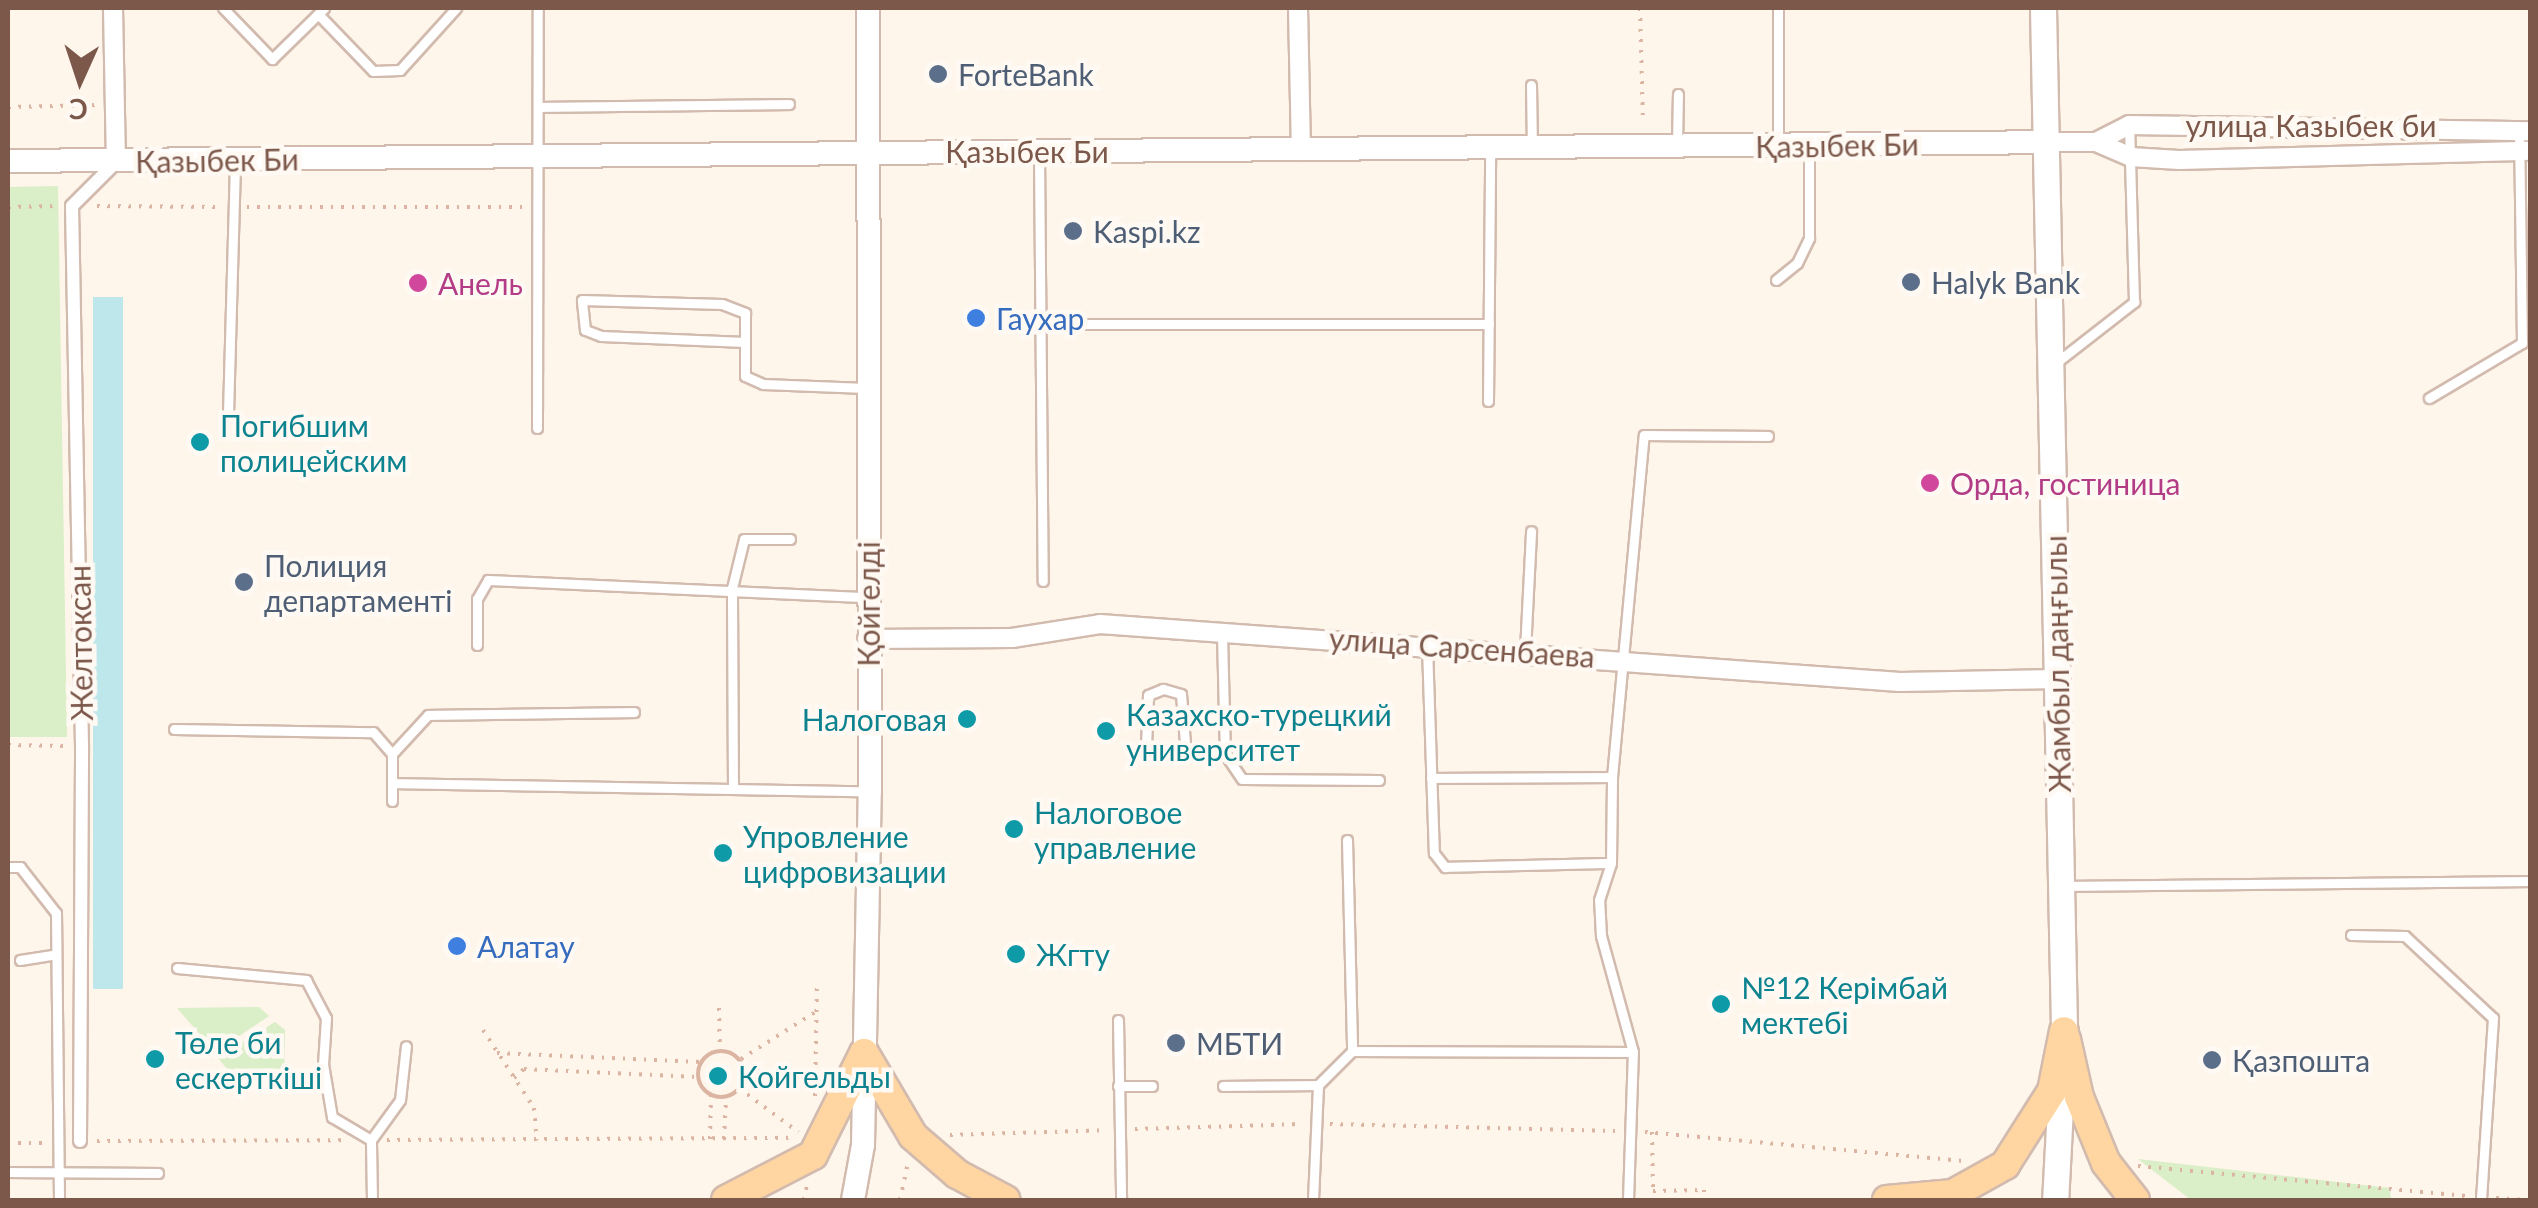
<!DOCTYPE html>
<html>
<head>
<meta charset="utf-8">
<style>
	body { margin:0 }
	#map { position:relative; width:2538px; height:1208px; overflow:hidden; background:#fef5eb; font-family:Lato,sans-serif }
	div>[style] { position:absolute }
	[style*='--x'] { left:calc(var(--x)*1px); top:calc(var(--y)*1px); width:calc(var(--w)*1px); rotate:calc(var(--a)*1deg) }
	.green>* { inset:0; background:#daeec7 }
	.water>* { inset:0; background:#bde7ea; transform-origin:0 0 }
	.path>* { height:4px; margin-top:-2px; transform-origin:0; background:repeating-linear-gradient(90deg,#dbb4a2 0 2.5px,transparent 0 10.5px) }
	.path>.ring { margin:-2px; padding:0; box-sizing:content-box; background:none; border:4px solid #dbb4a2; border-radius:50% }
	.roads { filter:drop-shadow(2px 0 #d2bbae) drop-shadow(-2px 0 #d2bbae) drop-shadow(0 2px #d2bbae) drop-shadow(0 -2px #d2bbae) }
	.service>* { height:9px; margin:-4.5px; padding:0 4.5px; transform-origin:4.5px; border-radius:4.5px; background:#fff }
	.pedestrian>* { height:12px; margin:-6px; padding:0 6px; transform-origin:6px; border-radius:6px; background:#fff }
	.minor>* { height:18px; margin:-9px; padding:0 9px; transform-origin:9px; border-radius:9px; background:#fff }
	.tertiary>* { height:22px; margin:-11px; padding:0 11px; transform-origin:11px; border-radius:11px; background:#fff }
	.secondary>* { height:25px; margin:-12.5px; padding:0 12.5px; transform-origin:12.5px; border-radius:12.5px; background:#fff }
	.primary>* { height:28px; margin:-14px; padding:0 14px; transform-origin:14px; border-radius:14px; background:#ffd5a1 }
	.dots>* { width:28px; height:28px; translate:-50% -50%; box-sizing:border-box; border:5px solid #fff9f3; border-radius:50% }
	span { translate:-50% -50%; white-space:nowrap; text-align:center; line-height:1.15; -webkit-text-stroke:9px #fff9f3; paint-order:stroke }
	.service-label { font-size:30px; color:#4e5e75 }
	.left { translate:0 -50%; text-align:left }
	.street-label { font-size:30px; color:#7c584b }
	.hotel-label { font-size:30px; color:#b23c85 }
	.shop-label { font-size:30px; color:#366cbe }
	.culture-label { font-size:30px; color:#0d838f }
	.right { translate:-100% -50%; text-align:right }
	.frame { position:absolute; inset:0; border:10px solid #7c584b; pointer-events:none }
	.north { position:absolute; left:30px; top:30px; width:100px; height:100px; -webkit-text-stroke:8px #fff9f3; paint-order:stroke; rotate:183deg; font-size:28px; font-weight:700; line-height:40px; text-align:center; color:#7c584b }
	.north::after { content:''; display:block; margin:auto; width:35px; height:45px; background:#7c584b; clip-path:polygon(50% 0,100% 100%,50% 72%,0 100%) }
</style>
</head>
<body>
<div id="map">
	<div class="green">
		<i style="clip-path:polygon(58px 186px,67px 737px,8px 737px,8px 187px)"></i>
		<i style="clip-path:polygon(259px 1007px,269px 1016px,215px 1052px,177px 1008px)"></i>
		<i style="clip-path:polygon(275px 1022px,285px 1030px,284px 1075px,232px 1075px,218px 1058px)"></i>
		<i style="clip-path:polygon(2138px 1159px,2390px 1188px,2391px 1200px,2191px 1200px)"></i>
	</div>
	<div class="water">
		<i style="left:93px;top:297px;width:30px;height:692px"></i>
	</div>
	<div class="path">
		<i style="--x:1640;--y:8;--w:115;--a:88.5"></i>
		<i style="--x:8;--y:107;--w:90;--a:-1.3"></i>
		<i style="--x:97;--y:206;--w:121;--a:0.5"></i>
		<i style="--x:8;--y:207;--w:50;--a:-1.1"></i>
		<i style="--x:247;--y:207;--w:276;--a:0"></i>
		<i style="--x:8;--y:745;--w:60;--a:1"></i>
		<i style="--x:719;--y:1008;--w:43;--a:88.7"></i>
		<i style="--x:483;--y:1030;--w:93;--a:56.8"></i>
		<i style="--x:534;--y:1108;--w:32;--a:85"></i>
		<i class="ring" style="left:698px;top:1051px;width:42px;height:42px"></i>
		<i style="--x:497;--y:1053;--w:204;--a:2.5"></i>
		<i style="--x:741;--y:1059;--w:90;--a:-32.3"></i>
		<i style="--x:744;--y:1074;--w:72;--a:6.3"></i>
		<i style="--x:514;--y:1078;--w:13;--a:-42"></i>
		<i style="--x:524;--y:1069;--w:174;--a:2.6"></i>
		<i style="--x:739;--y:1088;--w:74;--a:36.7"></i>
		<i style="--x:815;--y:1096;--w:112;--a:-89"></i>
		<i style="--x:1330;--y:1124;--w:285;--a:1.4"></i>
		<i style="--x:1135;--y:1129;--w:165;--a:-1.7"></i>
		<i style="--x:1645;--y:1132;--w:320;--a:5.2"></i>
		<i style="--x:1652;--y:1132;--w:59;--a:89"></i>
		<i style="--x:1653;--y:1191;--w:51;--a:-1.1"></i>
		<i style="--x:1704;--y:1190;--w:10;--a:90"></i>
		<i style="--x:950;--y:1135;--w:155;--a:-1.8"></i>
		<i style="--x:710;--y:1139;--w:44;--a:-88.7"></i>
		<i style="--x:724;--y:1139;--w:41;--a:-87.2"></i>
		<i style="--x:387;--y:1140;--w:406;--a:-0.3"></i>
		<i style="--x:97;--y:1141;--w:246;--a:-0.2"></i>
		<i style="--x:8;--y:1143;--w:35;--a:0"></i>
		<i style="--x:2138;--y:1166;--w:330;--a:5.2"></i>
		<i style="--x:2496;--y:1198;--w:26;--a:4"></i>
		<i style="--x:804;--y:1200;--w:15;--a:-79"></i>
		<i style="--x:900;--y:1200;--w:40;--a:-78"></i>
	</div>
	<div class="roads">
		<div class="service">
			<i style="--x:223;--y:8;--w:71;--a:46.1"></i>
			<i style="--x:272;--y:59;--w:73;--a:-44.4"></i>
			<i style="--x:1778;--y:8;--w:135;--a:90"></i>
			<i style="--x:318;--y:14;--w:79;--a:46"></i>
			<i style="--x:373;--y:71;--w:27;--a:-2"></i>
			<i style="--x:400;--y:70;--w:84;--a:-47.9"></i>
			<i style="--x:1531;--y:85;--w:61;--a:89.1"></i>
			<i style="--x:539;--y:107;--w:250;--a:-0.7"></i>
			<i style="--x:1677;--y:144;--w:50;--a:-88.9"></i>
			<i style="--x:1039;--y:155;--w:426;--a:89.5"></i>
			<i style="--x:1776;--y:280;--w:27;--a:-39"></i>
			<i style="--x:1797;--y:263;--w:28;--a:-64"></i>
			<i style="--x:1809;--y:238;--w:90;--a:-90"></i>
			<i style="--x:1040;--y:324;--w:449;--a:0"></i>
			<i style="--x:745;--y:342;--w:144;--a:-177.6"></i>
			<i style="--x:601;--y:336;--w:17;--a:-159"></i>
			<i style="--x:585;--y:330;--w:30;--a:-96"></i>
			<i style="--x:582;--y:300;--w:140;--a:1.6"></i>
			<i style="--x:722;--y:304;--w:25;--a:21"></i>
			<i style="--x:745;--y:313;--w:63;--a:90"></i>
			<i style="--x:745;--y:376;--w:20;--a:24"></i>
			<i style="--x:763;--y:384;--w:103;--a:2.2"></i>
			<i style="--x:2057;--y:362;--w:98;--a:-37.9"></i>
			<i style="--x:2134;--y:302;--w:176;--a:-91.6"></i>
			<i style="--x:2429;--y:398;--w:108;--a:-30.6"></i>
			<i style="--x:2522;--y:343;--w:214;--a:-90.8"></i>
			<i style="--x:1488;--y:401;--w:252;--a:-89.5"></i>
			<i style="--x:228;--y:414;--w:253;--a:-88.4"></i>
			<i style="--x:537;--y:428;--w:420;--a:-89.9"></i>
			<i style="--x:1222;--y:634;--w:120;--a:88.6"></i>
			<i style="--x:1225;--y:754;--w:30;--a:56"></i>
			<i style="--x:1242;--y:779;--w:137;--a:0.4"></i>
			<i style="--x:477;--y:645;--w:46;--a:-90"></i>
			<i style="--x:477;--y:599;--w:22;--a:-60"></i>
			<i style="--x:488;--y:580;--w:380;--a:2.6"></i>
			<i style="--x:1427;--y:646;--w:207;--a:88.1"></i>
			<i style="--x:1434;--y:853;--w:18;--a:52"></i>
			<i style="--x:1445;--y:867;--w:166;--a:-1.4"></i>
			<i style="--x:1525;--y:651;--w:120;--a:-87.1"></i>
			<i style="--x:174;--y:729;--w:199;--a:0.9"></i>
			<i style="--x:373;--y:732;--w:29;--a:49"></i>
			<i style="--x:392;--y:754;--w:47;--a:90"></i>
			<i style="--x:392;--y:754;--w:53;--a:-47.3"></i>
			<i style="--x:428;--y:715;--w:206;--a:-0.8"></i>
			<i style="--x:1186;--y:755;--w:61;--a:-94.7"></i>
			<i style="--x:1181;--y:694;--w:19;--a:-164"></i>
			<i style="--x:1163;--y:689;--w:16;--a:158"></i>
			<i style="--x:1148;--y:695;--w:52;--a:92.2"></i>
			<i style="--x:1146;--y:747;--w:18;--a:27"></i>
			<i style="--x:1162;--y:755;--w:63;--a:-0.9"></i>
			<i style="--x:1431;--y:778;--w:181;--a:-0.3"></i>
			<i style="--x:392;--y:783;--w:477;--a:1"></i>
			<i style="--x:733;--y:789;--w:201;--a:-90.3"></i>
			<i style="--x:732;--y:588;--w:50;--a:-76.2"></i>
			<i style="--x:744;--y:539;--w:46;--a:0"></i>
			<i style="--x:1347;--y:840;--w:211;--a:88.6"></i>
			<i style="--x:8;--y:867;--w:12;--a:0"></i>
			<i style="--x:20;--y:867;--w:58;--a:52"></i>
			<i style="--x:56;--y:913;--w:287;--a:89.4"></i>
			<i style="--x:2064;--y:886;--w:466;--a:-0.6"></i>
			<i style="--x:2351;--y:935;--w:54;--a:1.1"></i>
			<i style="--x:2405;--y:936;--w:120;--a:43"></i>
			<i style="--x:2493;--y:1018;--w:182;--a:93.8"></i>
			<i style="--x:20;--y:960;--w:36;--a:-9"></i>
			<i style="--x:177;--y:968;--w:130;--a:5.3"></i>
			<i style="--x:306;--y:980;--w:43;--a:62.2"></i>
			<i style="--x:326;--y:1018;--w:46;--a:93.7"></i>
			<i style="--x:323;--y:1064;--w:54;--a:80.4"></i>
			<i style="--x:332;--y:1117;--w:45;--a:30.5"></i>
			<i style="--x:1118;--y:1020;--w:180;--a:89"></i>
			<i style="--x:1118;--y:1086;--w:34;--a:0"></i>
			<i style="--x:1223;--y:1086;--w:95;--a:-0.6"></i>
			<i style="--x:8;--y:1172;--w:150;--a:0.4"></i>
			<i style="--x:372;--y:1200;--w:60;--a:-91"></i>
			<i style="--x:371;--y:1140;--w:49;--a:-54.1"></i>
			<i style="--x:400;--y:1100;--w:54;--a:-83.7"></i>
			<i style="--x:1313;--y:1200;--w:115;--a:-87.5"></i>
			<i style="--x:1318;--y:1085;--w:48;--a:-45"></i>
			<i style="--x:1352;--y:1051;--w:281;--a:0.2"></i>
			<i style="--x:1628;--y:1200;--w:148;--a:-88.1"></i>
			<i style="--x:1633;--y:1052;--w:120;--a:-105.4"></i>
			<i style="--x:1601;--y:936;--w:36;--a:-93"></i>
			<i style="--x:1599;--y:900;--w:39;--a:-72"></i>
			<i style="--x:1611;--y:863;--w:86;--a:-89.3"></i>
			<i style="--x:1612;--y:777;--w:343;--a:-84.7"></i>
			<i style="--x:1644;--y:435;--w:124;--a:0.5"></i>
		</div>
		<div class="pedestrian">
			<i style="--x:80;--y:1141;--w:395;--a:-89.7"></i>
			<i style="--x:82;--y:746;--w:540;--a:-91.06"></i>
			<i style="--x:72;--y:206;--w:62;--a:-45"></i>
		</div>
		<div class="minor">
			<i style="--x:113;--y:8;--w:154;--a:88.9"></i>
			<i style="--x:1298;--y:8;--w:143;--a:88.8"></i>
			<i style="--x:2046;--y:142;--w:50;--a:0"></i>
			<i style="--x:2096;--y:142;--w:38;--a:23"></i>
			<i style="--x:2131;--y:157;--w:48;--a:3.6"></i>
			<i style="--x:2179;--y:160;--w:351;--a:-1.5"></i>
			<i style="--x:2096;--y:142;--w:37;--a:-27"></i>
			<i style="--x:2129;--y:125;--w:401;--a:0.9"></i>
			<i style="--x:867;--y:639;--w:145;--a:-0.4"></i>
			<i style="--x:1012;--y:638;--w:89;--a:-9"></i>
			<i style="--x:1100;--y:624;--w:802;--a:4.15"></i>
			<i style="--x:1900;--y:682;--w:157;--a:-1.1"></i>
		</div>
		<div class="tertiary">
			<i style="--x:8;--y:161;--w:2038;--a:-0.53"></i>
			<i style="--x:853;--y:1200;--w:56;--a:-79.7"></i>
			<i style="--x:863;--y:1145;--w:354;--a:-88.9"></i>
			<i style="--x:870;--y:791;--w:783;--a:-90.15"></i>
		</div>
		<div class="secondary">
			<i style="--x:2043;--y:8;--w:1023;--a:88.82"></i>
			<i style="--x:2064;--y:1031;--w:169;--a:93"></i>
		</div>
		<div class="primary">
			<i style="--x:2066;--y:1039;--w:59;--a:77.4"></i>
			<i style="--x:2079;--y:1097;--w:71;--a:67.8"></i>
			<i style="--x:2106;--y:1163;--w:47;--a:51.9"></i>
			<i style="--x:864;--y:1053;--w:96;--a:59.4"></i>
			<i style="--x:913;--y:1136;--w:58;--a:40.8"></i>
			<i style="--x:957;--y:1174;--w:55;--a:28"></i>
			<i style="--x:726;--y:1200;--w:98;--a:-27.3"></i>
			<i style="--x:813;--y:1155;--w:114;--a:-63.4"></i>
			<i style="--x:1887;--y:1200;--w:66;--a:-5.2"></i>
			<i style="--x:1953;--y:1194;--w:60;--a:-29.1"></i>
			<i style="--x:2005;--y:1165;--w:88;--a:-57.6"></i>
			<i style="--x:2052;--y:1091;--w:61;--a:-78.7"></i>
		</div>
	</div>
	<div class="dots">
		<i style="left:938px;top:74px;background:#5c6f8a"></i>
		<i style="left:1073px;top:231px;background:#5c6f8a"></i>
		<i style="left:1911px;top:282px;background:#5c6f8a"></i>
		<i style="left:418px;top:283px;background:#d1479c"></i>
		<i style="left:976px;top:318px;background:#3f7fe0"></i>
		<i style="left:200px;top:442px;background:#0f9aa8"></i>
		<i style="left:1930px;top:483px;background:#d1479c"></i>
		<i style="left:244px;top:582px;background:#5c6f8a"></i>
		<i style="left:967px;top:719px;background:#0f9aa8"></i>
		<i style="left:1106px;top:731px;background:#0f9aa8"></i>
		<i style="left:1014px;top:829px;background:#0f9aa8"></i>
		<i style="left:723px;top:853px;background:#0f9aa8"></i>
		<i style="left:457px;top:946px;background:#3f7fe0"></i>
		<i style="left:1016px;top:954px;background:#0f9aa8"></i>
		<i style="left:1721px;top:1004px;background:#0f9aa8"></i>
		<i style="left:1176px;top:1043px;background:#5c6f8a"></i>
		<i style="left:155px;top:1059px;background:#0f9aa8"></i>
		<i style="left:2212px;top:1060px;background:#5c6f8a"></i>
		<i style="left:718px;top:1076px;background:#0f9aa8"></i>
	</div>
	<div class="service-label">
		<span class="left" style="left:958px;top:74px">ForteBank</span>
		<span class="left" style="left:1093px;top:231px">Kaspi.kz</span>
		<span class="left" style="left:1931px;top:282px">Halyk Bank</span>
		<span class="left" style="left:264px;top:582px">Полиция<br>департаменті</span>
		<span class="left" style="left:1196px;top:1043px">МБТИ</span>
		<span class="left" style="left:2232px;top:1060px">Қазпошта</span>
	</div>
	<div class="street-label">
		<span style="left:2311px;top:125px">улица Казыбек би</span>
		<span style="left:1837px;top:145px;rotate:-1deg">Қазыбек Би</span>
		<span style="left:1027px;top:151px">Қазыбек Би</span>
		<span style="left:217px;top:160px;rotate:-1deg">Қазыбек Би</span>
		<span style="left:868px;top:604px;rotate:-90deg">Қойгелді</span>
		<span style="left:80px;top:643px;rotate:-91deg">Желтоксан</span>
		<span style="left:1462px;top:647px;rotate:4deg">улица Сарсенбаева</span>
		<span style="left:2057px;top:664px;rotate:-91deg">Жамбыл даңғылы</span>
	</div>
	<div class="hotel-label">
		<span class="left" style="left:438px;top:283px">Анель</span>
		<span class="left" style="left:1950px;top:483px">Орда, гостиница</span>
	</div>
	<div class="shop-label">
		<span class="left" style="left:996px;top:318px">Гаухар</span>
		<span class="left" style="left:477px;top:946px">Алатау</span>
	</div>
	<div class="culture-label">
		<span class="left" style="left:220px;top:442px">Погибшим<br>полицейским</span>
		<span class="left" style="left:1126px;top:731px">Казахско-турецкий<br>университет</span>
		<span class="right" style="left:947px;top:719px">Налоговая</span>
		<span class="left" style="left:1034px;top:829px">Налоговое<br>управление</span>
		<span class="left" style="left:743px;top:853px">Упровление<br>цифровизации</span>
		<span class="left" style="left:1036px;top:954px">Жгту</span>
		<span class="left" style="left:1741px;top:1004px">№12 Керімбай<br>мектебі</span>
		<span class="left" style="left:175px;top:1059px">Төле би<br>ескерткіші</span>
		<span class="left" style="left:738px;top:1076px">Койгельды</span>
	</div>
	<div class="frame"></div>
	<div class="north">С</div>
</div>
</body>
</html>
